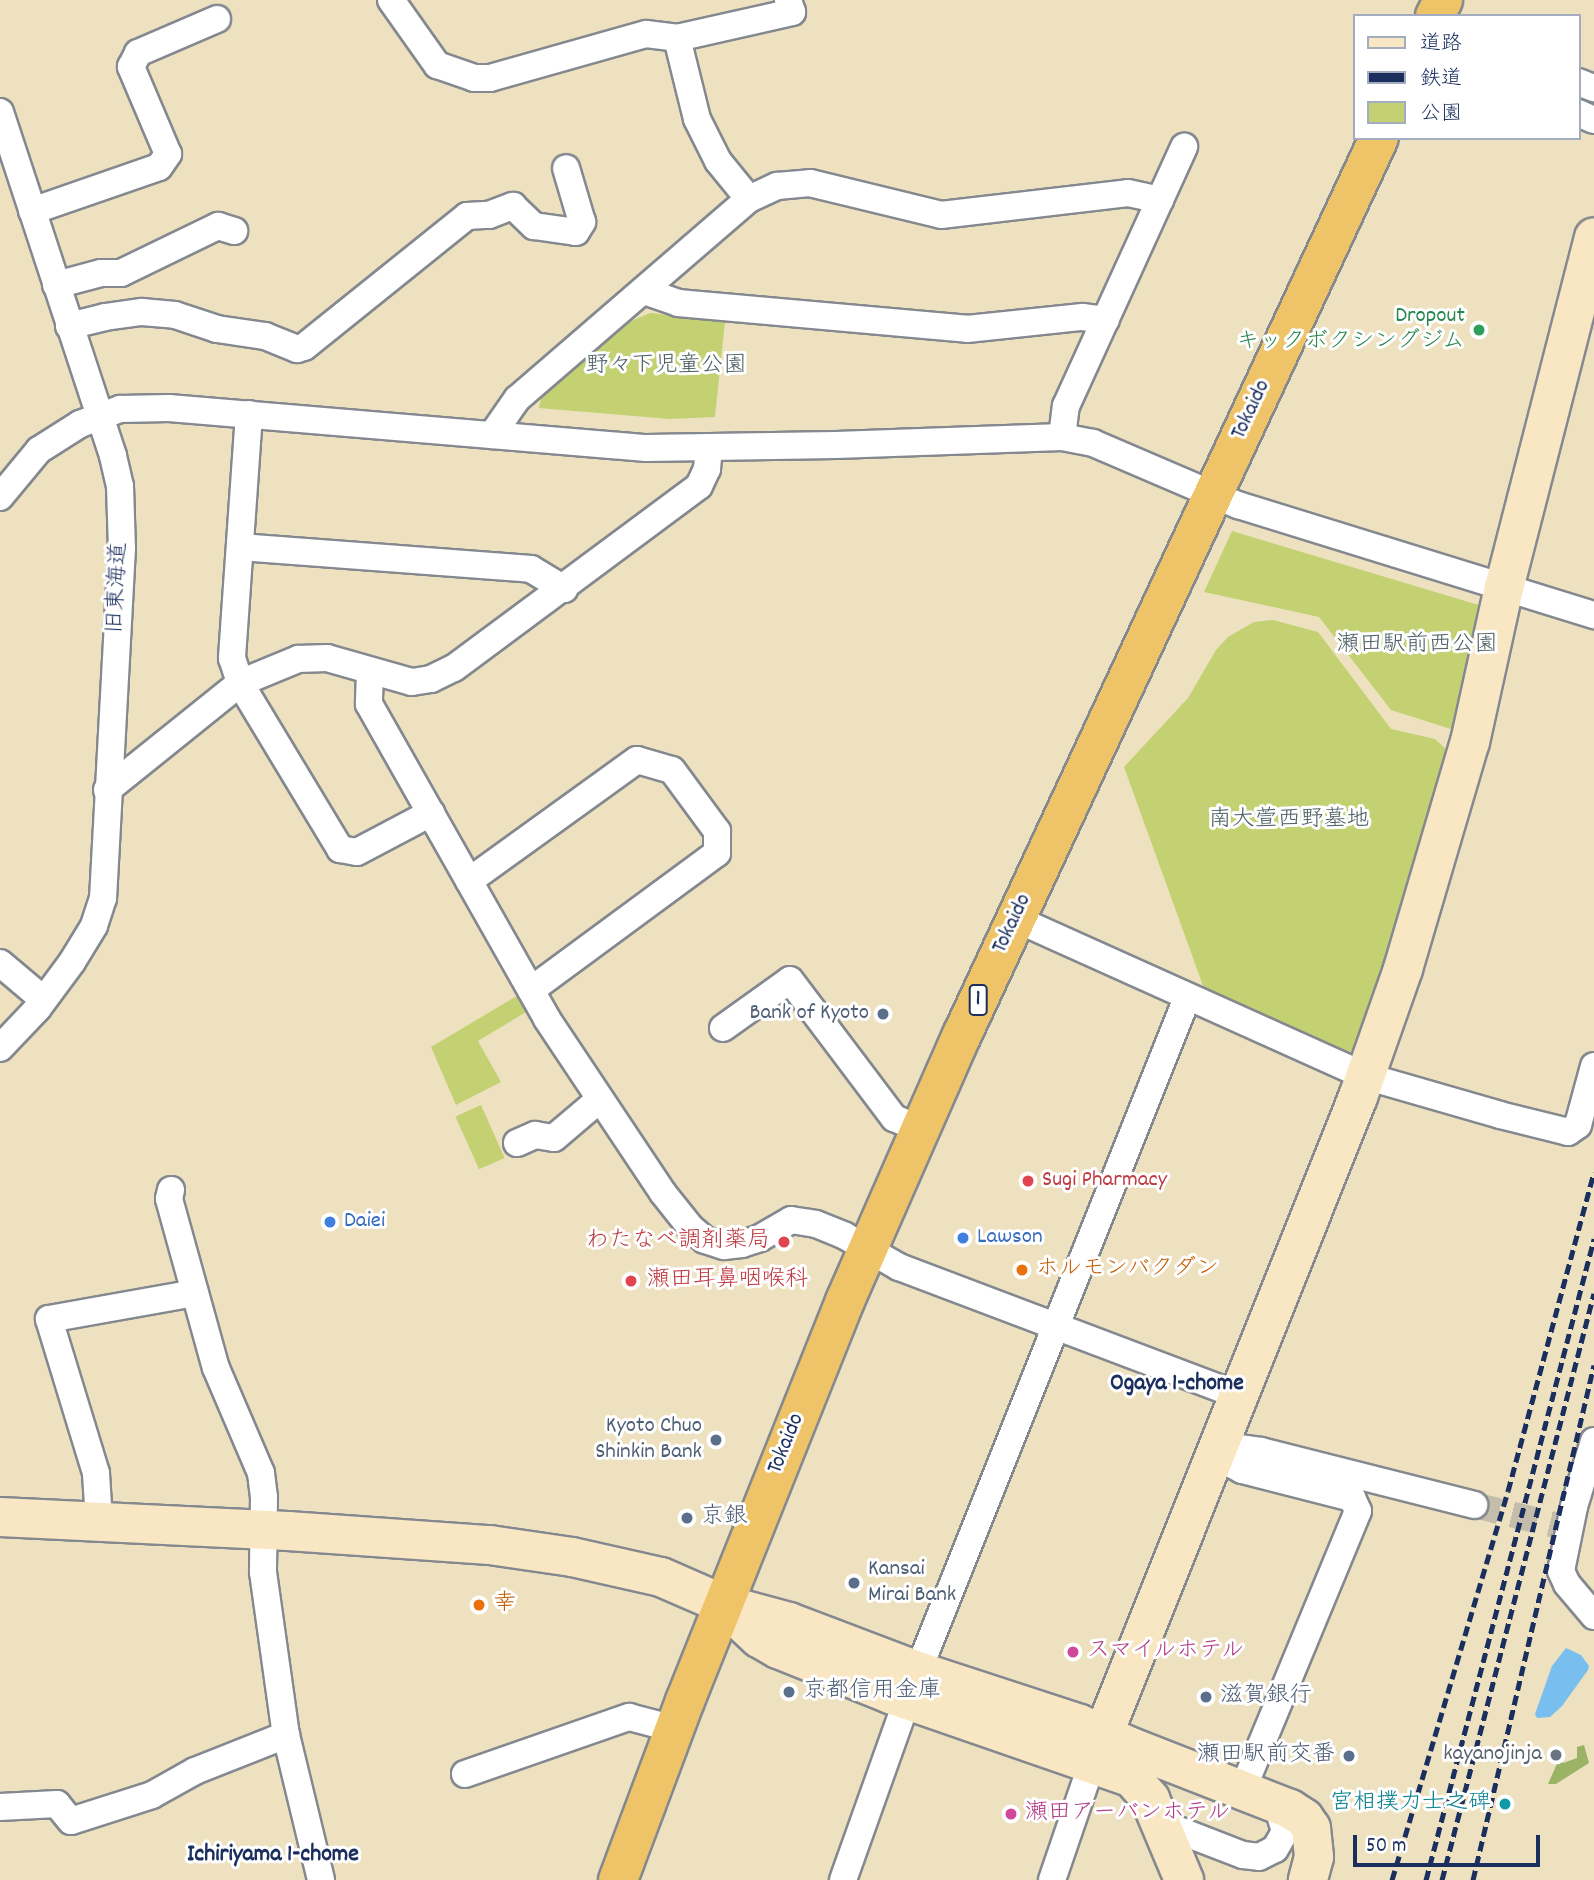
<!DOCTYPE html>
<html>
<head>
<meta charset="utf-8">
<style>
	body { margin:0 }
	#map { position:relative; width:1594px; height:1880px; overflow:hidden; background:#eee1c0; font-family:Dekko,"Klee One",sans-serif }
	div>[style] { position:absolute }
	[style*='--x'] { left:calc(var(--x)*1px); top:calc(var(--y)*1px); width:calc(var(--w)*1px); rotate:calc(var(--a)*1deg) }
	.green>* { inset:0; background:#c3d173; transform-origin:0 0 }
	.forest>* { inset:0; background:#9ab365 }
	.water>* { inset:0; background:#78beef }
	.street-tunnel>* { height:26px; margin-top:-13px; transform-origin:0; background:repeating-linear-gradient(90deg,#c4bdac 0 26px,transparent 0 39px) }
	.roads { filter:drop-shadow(2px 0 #84888f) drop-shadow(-2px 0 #84888f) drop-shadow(0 2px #84888f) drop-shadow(0 -2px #84888f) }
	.street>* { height:26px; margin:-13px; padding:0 13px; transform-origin:13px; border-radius:13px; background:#fff }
	.secondary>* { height:38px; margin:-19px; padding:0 19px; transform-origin:19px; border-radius:19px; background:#f9e7c3 }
	.highway>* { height:38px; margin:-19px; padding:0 19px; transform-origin:19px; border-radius:19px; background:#efc469 }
	.rail>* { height:5px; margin-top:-2.5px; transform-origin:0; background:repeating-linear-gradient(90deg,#1b2f5e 0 10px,transparent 0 15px) }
	.dots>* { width:19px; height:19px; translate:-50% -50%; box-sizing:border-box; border:4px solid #fff; border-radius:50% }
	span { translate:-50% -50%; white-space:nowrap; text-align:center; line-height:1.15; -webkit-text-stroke:6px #fff; paint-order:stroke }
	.shield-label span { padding:2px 5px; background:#fff; border:2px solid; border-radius:5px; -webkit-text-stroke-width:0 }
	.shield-label { font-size:21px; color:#1b2f5e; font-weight:700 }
	.leisure-label { font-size:23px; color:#27864d }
	.right { translate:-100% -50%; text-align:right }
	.park-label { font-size:23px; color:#4d6064 }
	.street-label { font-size:23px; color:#1b2f5e }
	.service-label { font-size:23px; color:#4e5e75 }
	.left { translate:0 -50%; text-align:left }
	.health-label { font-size:23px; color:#be3a42 }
	.shop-label { font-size:23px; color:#366cbe }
	.food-label { font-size:23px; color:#c56008 }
	.hotel-label { font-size:23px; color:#b23c85 }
	.worship-label { font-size:23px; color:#5b616d }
	.culture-label { font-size:23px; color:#0d838f }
	.neighbourhood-label { font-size:24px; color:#1b2f5e; font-weight:700 }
	.legend { position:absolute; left:1353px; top:14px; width:228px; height:126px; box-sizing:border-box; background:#fff; border:2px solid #a4acbf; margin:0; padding:9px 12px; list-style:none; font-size:21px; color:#1b2f5e }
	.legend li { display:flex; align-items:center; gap:14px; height:35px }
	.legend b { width:35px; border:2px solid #a4acbf }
	.scale { position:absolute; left:1353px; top:1835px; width:187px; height:32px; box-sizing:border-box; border:4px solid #1b2f5e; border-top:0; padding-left:9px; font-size:21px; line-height:24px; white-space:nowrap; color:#1b2f5e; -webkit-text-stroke:5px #fff; paint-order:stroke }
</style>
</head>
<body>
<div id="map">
	<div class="green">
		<i style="clip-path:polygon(650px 313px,725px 321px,715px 417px,670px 419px,539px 408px,541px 398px,624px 324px)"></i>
		<i style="clip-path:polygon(1232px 531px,1482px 606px,1457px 731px,1391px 710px,1319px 617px,1204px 592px)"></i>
		<i style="clip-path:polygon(1273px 620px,1318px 632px,1391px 729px,1435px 739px,1449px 752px,1414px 884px,1356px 1050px,1343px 1053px,1206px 994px,1124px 767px,1188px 698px,1216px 650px,1228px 637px,1254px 622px)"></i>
		<i style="clip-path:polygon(520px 994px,526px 1012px,478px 1041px,501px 1082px,456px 1105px,431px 1047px)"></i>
		<i style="left:481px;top:1105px;width:58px;height:28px;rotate:66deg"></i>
	</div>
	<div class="forest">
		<i style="clip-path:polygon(1584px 1745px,1589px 1763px,1556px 1784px,1548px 1784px,1559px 1759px,1563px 1763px,1577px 1758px,1577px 1747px)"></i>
	</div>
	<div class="water">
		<i style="clip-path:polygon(1566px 1648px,1581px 1655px,1589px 1666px,1588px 1670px,1562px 1706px,1550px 1717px,1537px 1718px,1535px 1714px,1552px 1666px)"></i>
	</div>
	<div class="street-tunnel">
		<i style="--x:1474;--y:1505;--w:108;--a:13.9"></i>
	</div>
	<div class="roads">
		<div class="street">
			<i style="--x:391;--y:0;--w:80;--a:54.7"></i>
			<i style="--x:437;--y:65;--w:39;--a:19"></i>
			<i style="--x:474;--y:78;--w:16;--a:0"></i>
			<i style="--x:490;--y:78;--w:162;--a:-15.8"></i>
			<i style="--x:646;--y:34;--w:31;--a:7"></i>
			<i style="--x:677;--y:38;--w:83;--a:76.1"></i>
			<i style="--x:697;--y:119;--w:47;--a:63.4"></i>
			<i style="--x:718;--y:161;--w:49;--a:50.8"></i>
			<i style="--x:677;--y:38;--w:118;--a:-12.7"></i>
			<i style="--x:792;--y:12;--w:13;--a:-108"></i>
			<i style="--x:1578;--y:82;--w:17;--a:21"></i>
			<i style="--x:0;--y:112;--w:362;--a:71.8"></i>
			<i style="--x:113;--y:456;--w:31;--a:77"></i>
			<i style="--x:120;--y:486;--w:62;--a:88.2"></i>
			<i style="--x:122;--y:548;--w:351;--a:93.1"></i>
			<i style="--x:103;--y:898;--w:29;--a:108"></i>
			<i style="--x:94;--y:926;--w:42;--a:121.4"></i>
			<i style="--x:72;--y:962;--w:57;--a:126.5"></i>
			<i style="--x:38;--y:1008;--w:55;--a:133.5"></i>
			<i style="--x:1578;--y:113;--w:17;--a:24"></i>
			<i style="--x:32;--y:211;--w:134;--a:-19.1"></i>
			<i style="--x:159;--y:167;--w:16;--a:-55"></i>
			<i style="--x:168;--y:154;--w:95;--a:-113"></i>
			<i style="--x:131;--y:67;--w:16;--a:-63"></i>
			<i style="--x:138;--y:53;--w:86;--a:-23.3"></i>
			<i style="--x:56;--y:285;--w:47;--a:-14.9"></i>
			<i style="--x:101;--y:273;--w:20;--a:0"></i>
			<i style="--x:121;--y:273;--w:108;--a:-25.9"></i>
			<i style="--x:218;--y:226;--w:17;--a:17"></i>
			<i style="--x:644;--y:291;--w:36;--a:19"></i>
			<i style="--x:678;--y:303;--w:290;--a:5.1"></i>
			<i style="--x:967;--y:329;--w:116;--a:-6"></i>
			<i style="--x:1082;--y:317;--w:24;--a:7"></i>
			<i style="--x:69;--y:326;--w:37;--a:-14"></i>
			<i style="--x:105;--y:317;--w:37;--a:-8"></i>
			<i style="--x:142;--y:312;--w:33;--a:5"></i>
			<i style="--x:175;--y:315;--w:44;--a:18.4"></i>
			<i style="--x:217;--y:329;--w:49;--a:8.3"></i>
			<i style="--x:265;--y:336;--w:35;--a:22"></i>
			<i style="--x:297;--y:349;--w:7;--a:-16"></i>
			<i style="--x:304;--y:347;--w:209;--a:-38.8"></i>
			<i style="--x:467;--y:216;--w:22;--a:-3"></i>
			<i style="--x:489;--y:215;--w:26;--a:-21"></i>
			<i style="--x:513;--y:206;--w:29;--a:44"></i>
			<i style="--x:534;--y:226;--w:42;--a:8.1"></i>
			<i style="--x:576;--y:232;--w:12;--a:-59"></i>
			<i style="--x:582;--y:222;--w:56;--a:-106.5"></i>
			<i style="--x:249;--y:414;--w:245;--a:94"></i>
			<i style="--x:232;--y:658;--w:26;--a:72"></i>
			<i style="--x:240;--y:683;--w:194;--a:58.9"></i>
			<i style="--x:340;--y:849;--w:17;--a:10"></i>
			<i style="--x:357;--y:852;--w:84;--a:-27.8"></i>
			<i style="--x:492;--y:435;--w:44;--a:-55.2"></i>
			<i style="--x:517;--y:399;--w:306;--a:-40.8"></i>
			<i style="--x:749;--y:199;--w:31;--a:-25"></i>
			<i style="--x:777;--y:186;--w:33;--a:-5"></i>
			<i style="--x:810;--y:183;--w:135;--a:13.7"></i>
			<i style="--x:941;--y:215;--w:188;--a:-6.7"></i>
			<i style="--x:1128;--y:193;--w:33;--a:12"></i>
			<i style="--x:1062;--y:437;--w:31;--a:-83"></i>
			<i style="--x:1066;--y:406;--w:285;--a:-65.5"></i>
			<i style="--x:0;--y:497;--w:61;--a:-50.3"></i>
			<i style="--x:39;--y:450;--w:49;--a:-32.4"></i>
			<i style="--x:80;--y:424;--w:43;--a:-20.6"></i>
			<i style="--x:120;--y:409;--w:49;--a:-1.2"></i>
			<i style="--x:169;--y:408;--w:479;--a:4.8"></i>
			<i style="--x:646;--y:448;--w:190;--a:-0.9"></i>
			<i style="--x:836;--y:445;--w:226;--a:-2"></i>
			<i style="--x:1062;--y:437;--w:32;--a:11"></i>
			<i style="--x:1093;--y:443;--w:158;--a:23.2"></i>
			<i style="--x:1238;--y:505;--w:373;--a:17.2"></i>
			<i style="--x:240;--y:547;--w:292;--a:4.3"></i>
			<i style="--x:531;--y:569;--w:39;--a:31"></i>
			<i style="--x:370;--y:671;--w:33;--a:92"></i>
			<i style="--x:369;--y:704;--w:362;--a:60.5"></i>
			<i style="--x:547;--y:1019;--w:209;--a:56.3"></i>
			<i style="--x:663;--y:1193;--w:43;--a:51.5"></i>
			<i style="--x:690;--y:1227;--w:20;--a:41"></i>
			<i style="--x:705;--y:1240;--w:20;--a:18"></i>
			<i style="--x:724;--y:1246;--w:18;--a:-6"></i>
			<i style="--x:742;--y:1244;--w:19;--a:-18"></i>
			<i style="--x:760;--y:1238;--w:36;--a:-30"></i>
			<i style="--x:791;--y:1220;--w:25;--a:9"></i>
			<i style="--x:816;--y:1224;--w:31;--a:22"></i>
			<i style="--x:845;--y:1236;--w:62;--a:29.9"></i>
			<i style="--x:899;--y:1267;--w:362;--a:20.7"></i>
			<i style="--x:107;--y:790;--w:171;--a:-38.8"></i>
			<i style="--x:240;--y:683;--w:63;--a:-22.5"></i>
			<i style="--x:298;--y:659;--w:29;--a:-2"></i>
			<i style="--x:327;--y:658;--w:88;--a:15.8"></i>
			<i style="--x:412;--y:682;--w:19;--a:-9"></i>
			<i style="--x:431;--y:679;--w:25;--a:-26"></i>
			<i style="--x:454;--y:668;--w:305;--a:-36.6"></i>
			<i style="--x:699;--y:486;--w:19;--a:-65"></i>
			<i style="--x:707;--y:469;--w:21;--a:-85"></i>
			<i style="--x:469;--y:881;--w:207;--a:-35.8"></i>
			<i style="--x:637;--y:760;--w:36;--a:16"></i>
			<i style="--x:672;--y:770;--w:76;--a:53.6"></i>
			<i style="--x:717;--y:831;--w:22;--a:90"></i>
			<i style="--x:717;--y:853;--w:231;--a:143.6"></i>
			<i style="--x:1016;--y:919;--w:383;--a:24.2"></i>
			<i style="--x:1365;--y:1076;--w:141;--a:16.1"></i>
			<i style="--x:1500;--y:1115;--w:70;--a:14"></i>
			<i style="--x:1568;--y:1132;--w:12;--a:-35"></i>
			<i style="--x:1578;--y:1125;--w:61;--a:-74.8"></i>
			<i style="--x:0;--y:963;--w:57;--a:40.1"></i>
			<i style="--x:723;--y:1028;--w:82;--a:-35.6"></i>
			<i style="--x:790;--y:980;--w:173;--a:53"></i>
			<i style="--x:894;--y:1118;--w:30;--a:23"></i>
			<i style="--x:517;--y:1143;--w:20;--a:-24"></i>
			<i style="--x:535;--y:1135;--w:19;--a:9"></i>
			<i style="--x:554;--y:1138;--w:60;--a:-40.3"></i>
			<i style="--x:171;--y:1190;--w:9;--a:103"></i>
			<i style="--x:169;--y:1199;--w:175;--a:74.5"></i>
			<i style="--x:216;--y:1368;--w:114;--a:66.8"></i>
			<i style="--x:261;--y:1473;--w:24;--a:83"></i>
			<i style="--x:264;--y:1497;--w:75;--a:90.8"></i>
			<i style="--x:263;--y:1572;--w:165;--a:82"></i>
			<i style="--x:286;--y:1735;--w:149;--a:76.4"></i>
			<i style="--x:1594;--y:1441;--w:69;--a:106.9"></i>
			<i style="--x:1574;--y:1507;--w:65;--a:101.5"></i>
			<i style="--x:1561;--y:1571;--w:14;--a:65"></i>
			<i style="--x:1567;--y:1584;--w:42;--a:49.8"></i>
			<i style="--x:1219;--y:1445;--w:21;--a:61"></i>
			<i style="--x:1229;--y:1463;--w:15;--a:28"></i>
			<i style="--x:1242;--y:1470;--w:114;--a:14.3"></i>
			<i style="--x:1352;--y:1498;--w:14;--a:65"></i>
			<i style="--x:1358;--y:1511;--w:301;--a:112.5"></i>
			<i style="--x:1219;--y:1445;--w:42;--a:8.1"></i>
			<i style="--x:1261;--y:1451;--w:220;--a:14.2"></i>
			<i style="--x:99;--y:1522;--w:49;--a:-93.5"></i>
			<i style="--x:96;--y:1473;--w:161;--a:-107"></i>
			<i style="--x:49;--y:1319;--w:148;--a:-10.1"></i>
			<i style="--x:918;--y:1671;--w:725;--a:-68.21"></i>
			<i style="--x:465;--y:1774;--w:174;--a:-19.2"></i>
			<i style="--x:629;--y:1717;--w:48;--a:14.6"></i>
			<i style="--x:0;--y:1807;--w:57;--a:-3"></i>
			<i style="--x:57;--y:1804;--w:22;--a:51"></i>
			<i style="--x:71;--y:1821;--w:85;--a:-17.8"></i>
			<i style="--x:152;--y:1795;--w:49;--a:-29.2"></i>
			<i style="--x:195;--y:1771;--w:98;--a:-21.6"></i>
			<i style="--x:1160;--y:1823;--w:89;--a:21.1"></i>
			<i style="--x:1243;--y:1855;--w:16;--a:7"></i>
			<i style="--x:1259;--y:1857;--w:18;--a:-27"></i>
			<i style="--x:1275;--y:1849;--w:20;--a:-60"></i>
			<i style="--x:1285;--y:1832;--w:19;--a:-106"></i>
			<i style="--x:1280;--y:1814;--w:17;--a:-126"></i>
			<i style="--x:843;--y:1880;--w:191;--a:-70.4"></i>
			<i style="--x:1052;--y:1880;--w:124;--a:-71.1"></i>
		</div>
		<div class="secondary">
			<i style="--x:0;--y:1517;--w:288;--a:2.8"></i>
			<i style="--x:288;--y:1531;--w:202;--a:4"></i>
			<i style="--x:490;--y:1545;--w:83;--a:8.3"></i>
			<i style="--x:572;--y:1557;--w:91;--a:12.7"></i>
			<i style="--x:661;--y:1577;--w:68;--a:23.5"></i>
			<i style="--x:723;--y:1604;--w:68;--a:15.3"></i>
			<i style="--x:789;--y:1622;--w:138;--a:20.8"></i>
			<i style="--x:918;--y:1671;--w:170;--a:18.1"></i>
			<i style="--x:1080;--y:1724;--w:56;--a:24.3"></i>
			<i style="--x:1131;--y:1747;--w:171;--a:21.3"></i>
			<i style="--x:1290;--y:1809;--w:17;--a:33"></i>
			<i style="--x:1304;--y:1818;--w:12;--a:55"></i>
			<i style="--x:1311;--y:1828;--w:29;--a:84"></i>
			<i style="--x:1314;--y:1857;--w:24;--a:105"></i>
			<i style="--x:730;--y:1611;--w:40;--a:43"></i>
			<i style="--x:759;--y:1638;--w:22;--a:30"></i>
			<i style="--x:778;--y:1649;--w:121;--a:21.9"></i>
			<i style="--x:890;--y:1694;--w:256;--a:19.1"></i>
			<i style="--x:1132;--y:1778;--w:28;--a:49"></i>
			<i style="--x:1150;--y:1799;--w:88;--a:67.2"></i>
			<i style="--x:1092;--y:1763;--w:717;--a:-68.23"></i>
			<i style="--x:1358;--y:1097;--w:136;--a:-70.6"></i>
			<i style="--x:1403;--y:969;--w:237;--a:-73.6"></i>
			<i style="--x:1470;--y:742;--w:158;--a:-77.6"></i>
			<i style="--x:1504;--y:588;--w:362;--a:-75.6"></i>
		</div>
		<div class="highway">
			<i style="--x:1435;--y:16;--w:18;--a:-63"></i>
			<i style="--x:618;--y:1880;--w:191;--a:-69.5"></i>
			<i style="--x:685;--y:1701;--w:431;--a:-68.2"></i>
			<i style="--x:845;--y:1301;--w:291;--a:-66.3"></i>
			<i style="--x:962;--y:1035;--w:989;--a:-65.07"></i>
		</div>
	</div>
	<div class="rail">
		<i style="--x:1392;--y:1880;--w:406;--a:-73.4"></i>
		<i style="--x:1508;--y:1491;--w:330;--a:-74.9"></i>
		<i style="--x:1426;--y:1880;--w:663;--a:-75.31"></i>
		<i style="--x:1442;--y:1880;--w:606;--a:-75.48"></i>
		<i style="--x:1473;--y:1880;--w:529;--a:-76.78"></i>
	</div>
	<div class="dots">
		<i style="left:1479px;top:330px;background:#2e9e5b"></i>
		<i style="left:883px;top:1014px;background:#5c6f8a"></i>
		<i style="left:1028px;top:1181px;background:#e0444e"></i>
		<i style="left:330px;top:1222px;background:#3f7fe0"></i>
		<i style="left:963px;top:1238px;background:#3f7fe0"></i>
		<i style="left:784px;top:1242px;background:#e0444e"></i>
		<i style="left:1022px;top:1270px;background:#e8710a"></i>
		<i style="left:631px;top:1281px;background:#e0444e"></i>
		<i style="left:716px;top:1440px;background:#5c6f8a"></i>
		<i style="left:687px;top:1518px;background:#5c6f8a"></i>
		<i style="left:854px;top:1583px;background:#5c6f8a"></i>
		<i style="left:479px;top:1605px;background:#e8710a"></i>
		<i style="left:1073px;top:1652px;background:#d1479c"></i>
		<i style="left:789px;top:1692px;background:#5c6f8a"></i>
		<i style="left:1206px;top:1697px;background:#5c6f8a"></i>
		<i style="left:1556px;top:1755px;background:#6b7280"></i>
		<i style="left:1349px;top:1756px;background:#5c6f8a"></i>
		<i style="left:1505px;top:1804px;background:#0f9aa8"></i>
		<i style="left:1011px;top:1814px;background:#d1479c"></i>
	</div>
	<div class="shield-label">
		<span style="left:978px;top:1000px">1</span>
	</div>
	<div class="leisure-label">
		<span class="right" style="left:1465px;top:330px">Dropout<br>キックボクシングジム</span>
	</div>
	<div class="park-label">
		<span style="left:666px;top:367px">野々下児童公園</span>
		<span style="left:1417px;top:646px">瀬田駅前西公園</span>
		<span style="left:1289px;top:821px">南大萱西野墓地</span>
	</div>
	<div class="street-label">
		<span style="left:1252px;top:410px;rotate:-65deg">Tokaido</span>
		<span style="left:119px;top:588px;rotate:-87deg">旧東海道</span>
		<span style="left:1013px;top:924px;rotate:-65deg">Tokaido</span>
		<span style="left:787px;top:1444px;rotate:-68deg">Tokaido</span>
	</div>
	<div class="service-label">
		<span class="right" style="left:869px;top:1014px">Bank of Kyoto</span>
		<span class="right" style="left:702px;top:1440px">Kyoto Chuo<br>Shinkin Bank</span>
		<span class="left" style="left:701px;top:1518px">京銀</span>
		<span class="left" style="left:868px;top:1583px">Kansai<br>Mirai Bank</span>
		<span class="left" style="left:803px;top:1692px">京都信用金庫</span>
		<span class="left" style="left:1220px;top:1697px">滋賀銀行</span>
		<span class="right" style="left:1335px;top:1756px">瀬田駅前交番</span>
	</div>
	<div class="health-label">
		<span class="left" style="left:1042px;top:1181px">Sugi Pharmacy</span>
		<span class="right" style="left:770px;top:1242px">わたなべ調剤薬局</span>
		<span class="left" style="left:647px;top:1281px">瀬田耳鼻咽喉科</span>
	</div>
	<div class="shop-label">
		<span class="left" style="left:344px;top:1222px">Daiei</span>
		<span class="left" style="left:977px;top:1238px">Lawson</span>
	</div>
	<div class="food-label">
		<span class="left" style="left:1036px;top:1270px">ホルモンバクダン</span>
		<span class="left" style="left:493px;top:1605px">幸</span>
	</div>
	<div class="hotel-label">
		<span class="left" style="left:1087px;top:1652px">スマイルホテル</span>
		<span class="left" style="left:1025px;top:1814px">瀬田アーバンホテル</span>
	</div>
	<div class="worship-label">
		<span class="right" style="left:1542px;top:1755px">kayanojinja</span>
	</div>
	<div class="culture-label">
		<span class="right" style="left:1491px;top:1804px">宮相撲力士之碑</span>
	</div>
	<div class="neighbourhood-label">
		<span style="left:1177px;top:1385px">Ogaya 1-chome</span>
		<span style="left:273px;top:1856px">Ichiriyama 1-chome</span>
	</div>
	<ul class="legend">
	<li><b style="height:9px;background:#f9e7c3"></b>道路</li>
	<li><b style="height:9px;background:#1b2f5e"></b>鉄道</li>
	<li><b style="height:19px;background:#c3d173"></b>公園</li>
	</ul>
	<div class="scale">50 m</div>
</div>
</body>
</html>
